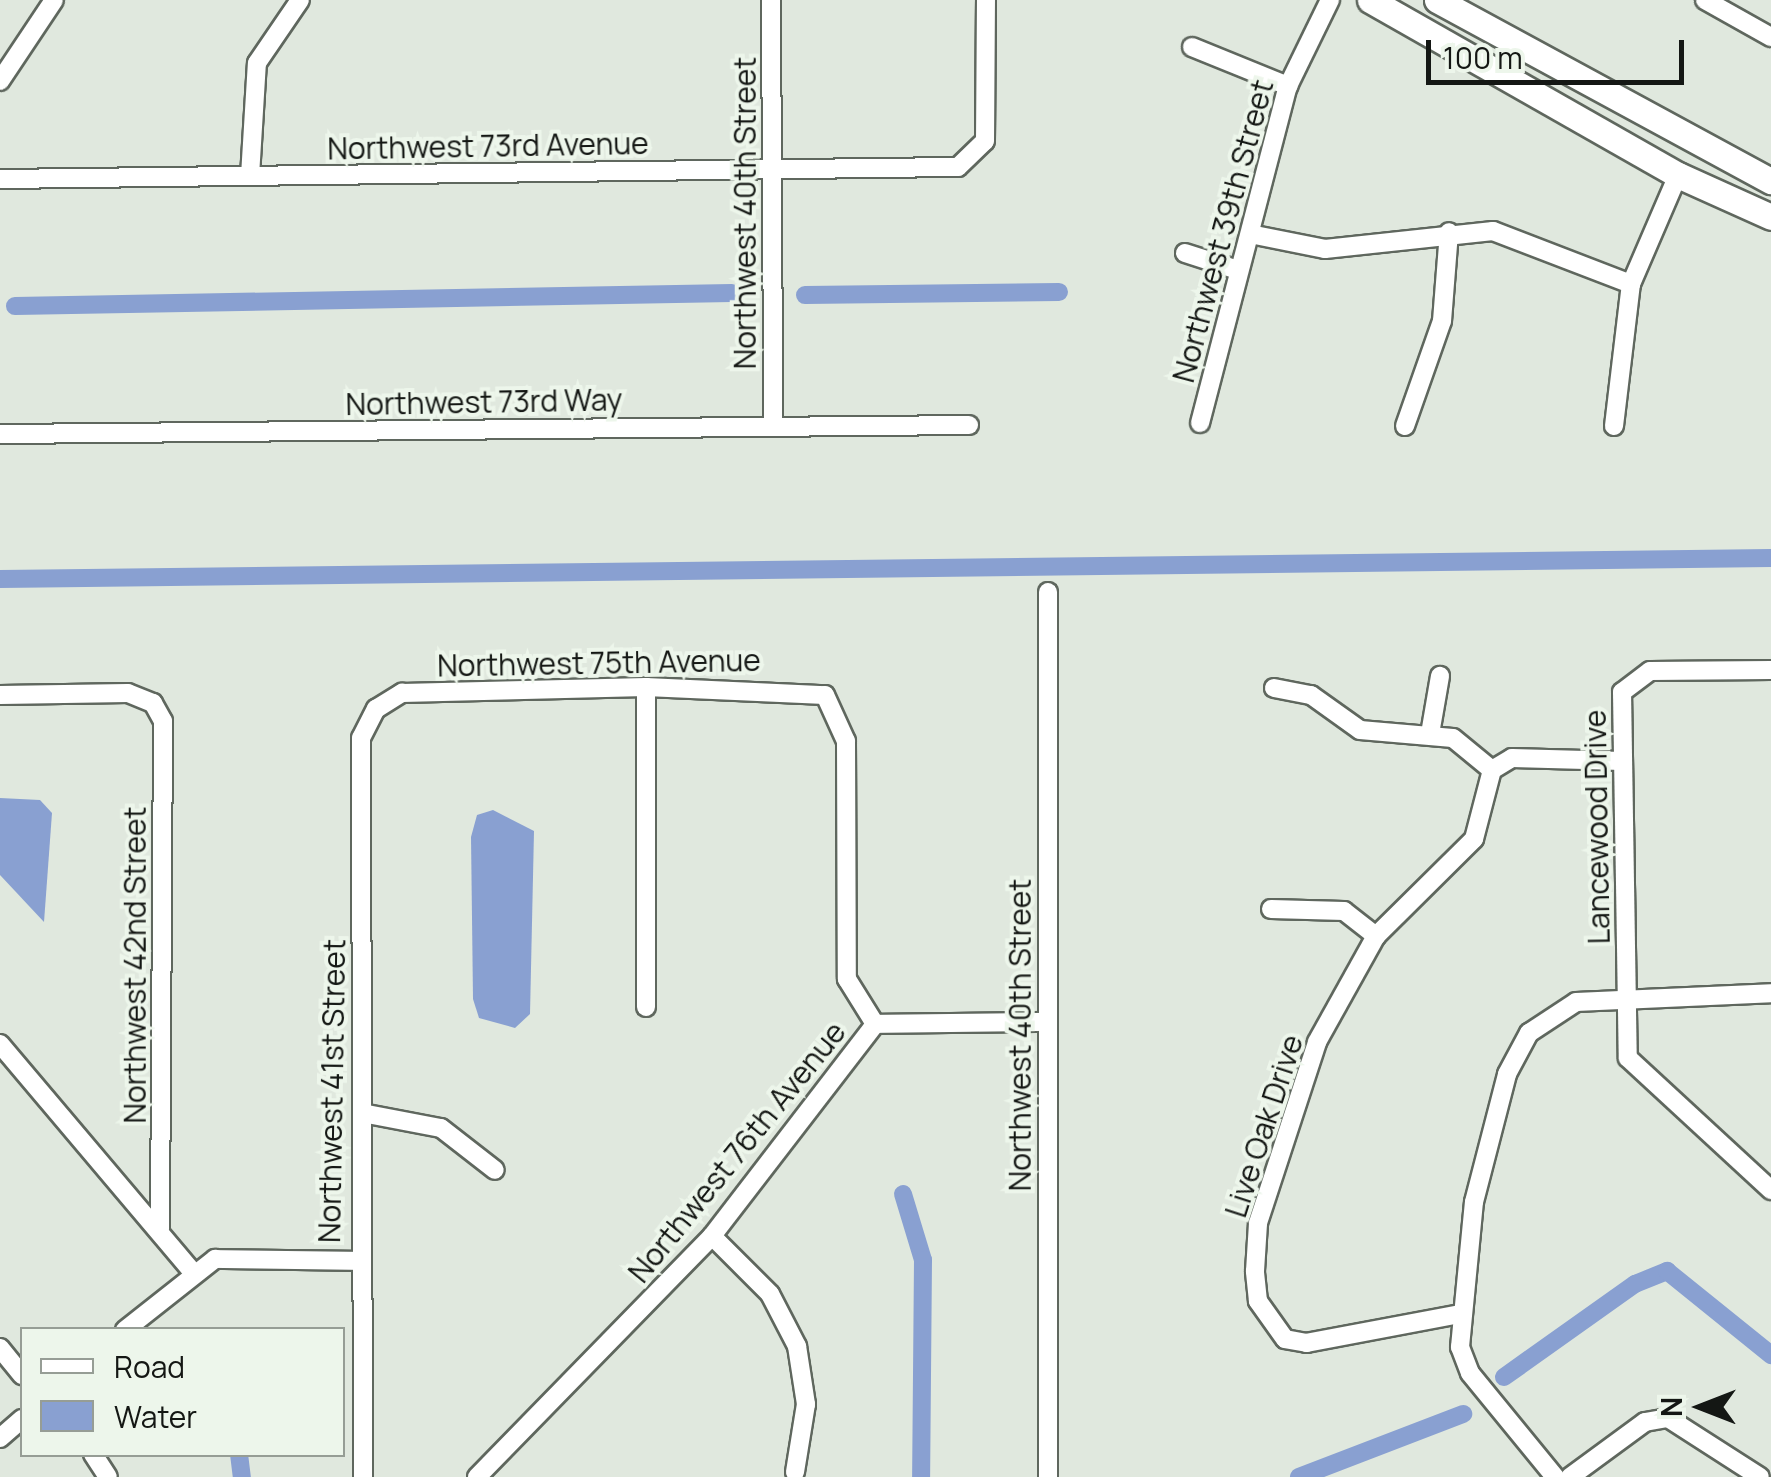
<!DOCTYPE html>
<html>
<head>
<meta charset="utf-8">
<style>
	body { margin:0 }
	#map { position:relative; width:1771px; height:1477px; overflow:hidden; background:#e0e8de; font-family:Manrope,sans-serif }
	div>[style] { position:absolute }
	[style*='--x'] { left:calc(var(--x)*1px); top:calc(var(--y)*1px); width:calc(var(--w)*1px); rotate:calc(var(--a)*1deg) }
	.water>* { inset:0; background:#89a0d1 }
	.canal>* { height:18px; margin:-9px; padding:0 9px; transform-origin:9px; border-radius:9px; background:#89a0d1 }
	.roads { filter:drop-shadow(2px 0 #5f675e) drop-shadow(-2px 0 #5f675e) drop-shadow(0 2px #5f675e) drop-shadow(0 -2px #5f675e) }
	.street>* { height:18px; margin:-9px; padding:0 9px; transform-origin:9px; border-radius:9px; background:#fff }
	.secondary>* { height:25px; margin:-12.5px; padding:0 12.5px; transform-origin:12.5px; border-radius:12.5px; background:#fff }
	span { translate:-50% -50%; white-space:nowrap; text-align:center; line-height:1.15; -webkit-text-stroke:8px #edf6eb; paint-order:stroke }
	.street-label { font-size:30px; color:#141714 }
	.legend { position:absolute; left:20px; top:1327px; width:325px; height:130px; box-sizing:border-box; background:#edf6eb; border:2px solid #969d95; margin:0; padding:12px 18px; list-style:none; font-size:30px; color:#141714 }
	.legend li { display:flex; align-items:center; gap:20px; height:50px }
	.legend b { width:50px; border:2px solid #969d95 }
	.north { position:absolute; left:1651px; top:1357px; width:100px; height:100px; -webkit-text-stroke:8px #edf6eb; paint-order:stroke; rotate:270deg; font-size:28px; font-weight:700; line-height:40px; text-align:center; color:#141714 }
	.north::after { content:''; display:block; margin:auto; width:35px; height:45px; background:#141714; clip-path:polygon(50% 0,100% 100%,50% 72%,0 100%) }
	.scale { position:absolute; left:1426px; top:40px; width:258px; height:45px; box-sizing:border-box; border:5px solid #141714; border-top:0; padding-left:12px; font-size:30px; line-height:35px; white-space:nowrap; color:#141714; -webkit-text-stroke:8px #edf6eb; paint-order:stroke }
</style>
</head>
<body>
<div id="map">
	<div class="water">
		<i style="clip-path:polygon(0 798px,40px 800px,52px 813px,44px 922px,0 875px)"></i>
		<i style="clip-path:polygon(493px 810px,534px 831px,530px 1014px,515px 1028px,479px 1018px,473px 999px,471px 837px,477px 815px)"></i>
	</div>
	<div class="canal">
		<i style="--x:805;--y:295;--w:254;--a:-0.7"></i>
		<i style="--x:15;--y:306;--w:717;--a:-1.04"></i>
		<i style="--x:0;--y:579;--w:1771;--a:-0.68"></i>
		<i style="--x:903;--y:1194;--w:69;--a:73.1"></i>
		<i style="--x:923;--y:1260;--w:217;--a:90.5"></i>
		<i style="--x:1504;--y:1377;--w:161;--a:-35.4"></i>
		<i style="--x:1635;--y:1284;--w:35;--a:-22"></i>
		<i style="--x:1667;--y:1271;--w:134;--a:38.9"></i>
		<i style="--x:239;--y:1454;--w:23;--a:83"></i>
		<i style="--x:1299;--y:1477;--w:176;--a:-21"></i>
	</div>
	<div class="roads">
		<div class="street">
			<i style="--x:771;--y:0;--w:425;--a:89.7"></i>
			<i style="--x:1705;--y:0;--w:76;--a:29.3"></i>
			<i style="--x:1192;--y:47;--w:104;--a:22.1"></i>
			<i style="--x:0;--y:81;--w:97;--a:-56.3"></i>
			<i style="--x:250;--y:176;--w:113;--a:-86.5"></i>
			<i style="--x:257;--y:63;--w:76;--a:-55.7"></i>
			<i style="--x:0;--y:179;--w:958;--a:-0.72"></i>
			<i style="--x:958;--y:167;--w:37;--a:-44"></i>
			<i style="--x:985;--y:141;--w:141;--a:-89.6"></i>
			<i style="--x:1250;--y:234;--w:76;--a:11.3"></i>
			<i style="--x:1325;--y:249;--w:169;--a:-6.1"></i>
			<i style="--x:1493;--y:231;--w:148;--a:21"></i>
			<i style="--x:1185;--y:253;--w:56;--a:17.8"></i>
			<i style="--x:1200;--y:423;--w:348;--a:-75.4"></i>
			<i style="--x:1288;--y:86;--w:96;--a:-64"></i>
			<i style="--x:1405;--y:426;--w:111;--a:-70.6"></i>
			<i style="--x:1442;--y:321;--w:89;--a:-85.5"></i>
			<i style="--x:1614;--y:426;--w:143;--a:-83.2"></i>
			<i style="--x:1631;--y:284;--w:119;--a:-66.7"></i>
			<i style="--x:0;--y:434;--w:969;--a:-0.53"></i>
			<i style="--x:1771;--y:670;--w:121;--a:179.5"></i>
			<i style="--x:1650;--y:671;--w:35;--a:143"></i>
			<i style="--x:1622;--y:692;--w:366;--a:89.1"></i>
			<i style="--x:1628;--y:1058;--w:195;--a:42.7"></i>
			<i style="--x:646;--y:687;--w:320;--a:90"></i>
			<i style="--x:1274;--y:688;--w:38;--a:11"></i>
			<i style="--x:1311;--y:695;--w:60;--a:35.5"></i>
			<i style="--x:1360;--y:730;--w:93;--a:4.9"></i>
			<i style="--x:1453;--y:738;--w:50;--a:39.4"></i>
			<i style="--x:1492;--y:770;--w:23;--a:-31"></i>
			<i style="--x:1512;--y:758;--w:110;--a:1.6"></i>
			<i style="--x:0;--y:695;--w:128;--a:-0.9"></i>
			<i style="--x:128;--y:693;--w:27;--a:22"></i>
			<i style="--x:153;--y:703;--w:21;--a:61"></i>
			<i style="--x:163;--y:721;--w:508;--a:90.34"></i>
			<i style="--x:1430;--y:734;--w:59;--a:-80.2"></i>
			<i style="--x:1271;--y:909;--w:73;--a:1.6"></i>
			<i style="--x:1344;--y:911;--w:41;--a:38"></i>
			<i style="--x:875;--y:1024;--w:172;--a:-0.7"></i>
			<i style="--x:0;--y:1044;--w:297;--a:49.8"></i>
			<i style="--x:362;--y:1113;--w:80;--a:10.8"></i>
			<i style="--x:441;--y:1128;--w:68;--a:37.9"></i>
			<i style="--x:712;--y:1236;--w:82;--a:45"></i>
			<i style="--x:770;--y:1294;--w:59;--a:62.6"></i>
			<i style="--x:797;--y:1346;--w:59;--a:81.2"></i>
			<i style="--x:806;--y:1404;--w:69;--a:99.2"></i>
			<i style="--x:1460;--y:1314;--w:156;--a:169.3"></i>
			<i style="--x:1307;--y:1343;--w:22;--a:-170"></i>
			<i style="--x:1285;--y:1339;--w:47;--a:-125.4"></i>
			<i style="--x:1258;--y:1301;--w:30;--a:-96"></i>
			<i style="--x:1255;--y:1271;--w:48;--a:-86.4"></i>
			<i style="--x:1258;--y:1223;--w:190;--a:-71.9"></i>
			<i style="--x:1317;--y:1042;--w:121;--a:-60.9"></i>
			<i style="--x:1376;--y:936;--w:138;--a:-44.7"></i>
			<i style="--x:1474;--y:839;--w:71;--a:-75.4"></i>
			<i style="--x:125;--y:1330;--w:115;--a:-38.3"></i>
			<i style="--x:215;--y:1259;--w:143;--a:0.8"></i>
			<i style="--x:0;--y:1348;--w:35;--a:51"></i>
			<i style="--x:0;--y:1438;--w:29;--a:-41"></i>
			<i style="--x:93;--y:1454;--w:27;--a:57"></i>
			<i style="--x:363;--y:1477;--w:739;--a:-90.16"></i>
			<i style="--x:361;--y:738;--w:33;--a:-63"></i>
			<i style="--x:376;--y:709;--w:31;--a:-32"></i>
			<i style="--x:402;--y:693;--w:244;--a:-1.4"></i>
			<i style="--x:646;--y:687;--w:179;--a:2.6"></i>
			<i style="--x:825;--y:695;--w:51;--a:65.5"></i>
			<i style="--x:846;--y:741;--w:238;--a:89.8"></i>
			<i style="--x:847;--y:979;--w:53;--a:58.1"></i>
			<i style="--x:477;--y:1477;--w:337;--a:-45.7"></i>
			<i style="--x:712;--y:1236;--w:267;--a:-52.4"></i>
			<i style="--x:1048;--y:1477;--w:885;--a:-90"></i>
			<i style="--x:1555;--y:1477;--w:134;--a:-129.3"></i>
			<i style="--x:1470;--y:1373;--w:28;--a:-111"></i>
			<i style="--x:1460;--y:1347;--w:146;--a:-84.5"></i>
			<i style="--x:1474;--y:1202;--w:132;--a:-75.5"></i>
			<i style="--x:1507;--y:1074;--w:47;--a:-61.8"></i>
			<i style="--x:1529;--y:1033;--w:56;--a:-33.4"></i>
			<i style="--x:1576;--y:1002;--w:195;--a:-2.6"></i>
			<i style="--x:1570;--y:1477;--w:93;--a:-36.3"></i>
			<i style="--x:1645;--y:1422;--w:23;--a:-10"></i>
			<i style="--x:1668;--y:1418;--w:109;--a:32.7"></i>
		</div>
		<div class="secondary">
			<i style="--x:1370;--y:0;--w:354;--a:29.6"></i>
			<i style="--x:1678;--y:175;--w:102;--a:24.3"></i>
			<i style="--x:1437;--y:0;--w:380;--a:28.5"></i>
		</div>
	</div>
	<div class="street-label">
		<span style="left:488px;top:146px;rotate:-1deg">Northwest 73rd Avenue</span>
		<span style="left:745px;top:213px;rotate:-90deg">Northwest 40th Street</span>
		<span style="left:1223px;top:231px;rotate:-75deg">Northwest 39th Street</span>
		<span style="left:484px;top:402px;rotate:-1deg">Northwest 73rd Way</span>
		<span style="left:599px;top:663px;rotate:-1deg">Northwest 75th Avenue</span>
		<span style="left:1597px;top:827px;rotate:-91deg">Lancewood Drive</span>
		<span style="left:135px;top:965px;rotate:-90deg">Northwest 42nd Street</span>
		<span style="left:1020px;top:1035px;rotate:-90deg">Northwest 40th Street</span>
		<span style="left:332px;top:1091px;rotate:-89deg">Northwest 41st Street</span>
		<span style="left:1264px;top:1126px;rotate:-72deg">Live Oak Drive</span>
		<span style="left:737px;top:1152px;rotate:-51deg">Northwest 76th Avenue</span>
	</div>
	<ul class="legend">
	<li><b style="height:12px;background:#fff"></b>Road</li>
	<li><b style="height:28px;background:#89a0d1"></b>Water</li>
	</ul>
	<div class="north">N</div>
	<div class="scale">100 m</div>
</div>
</body>
</html>
